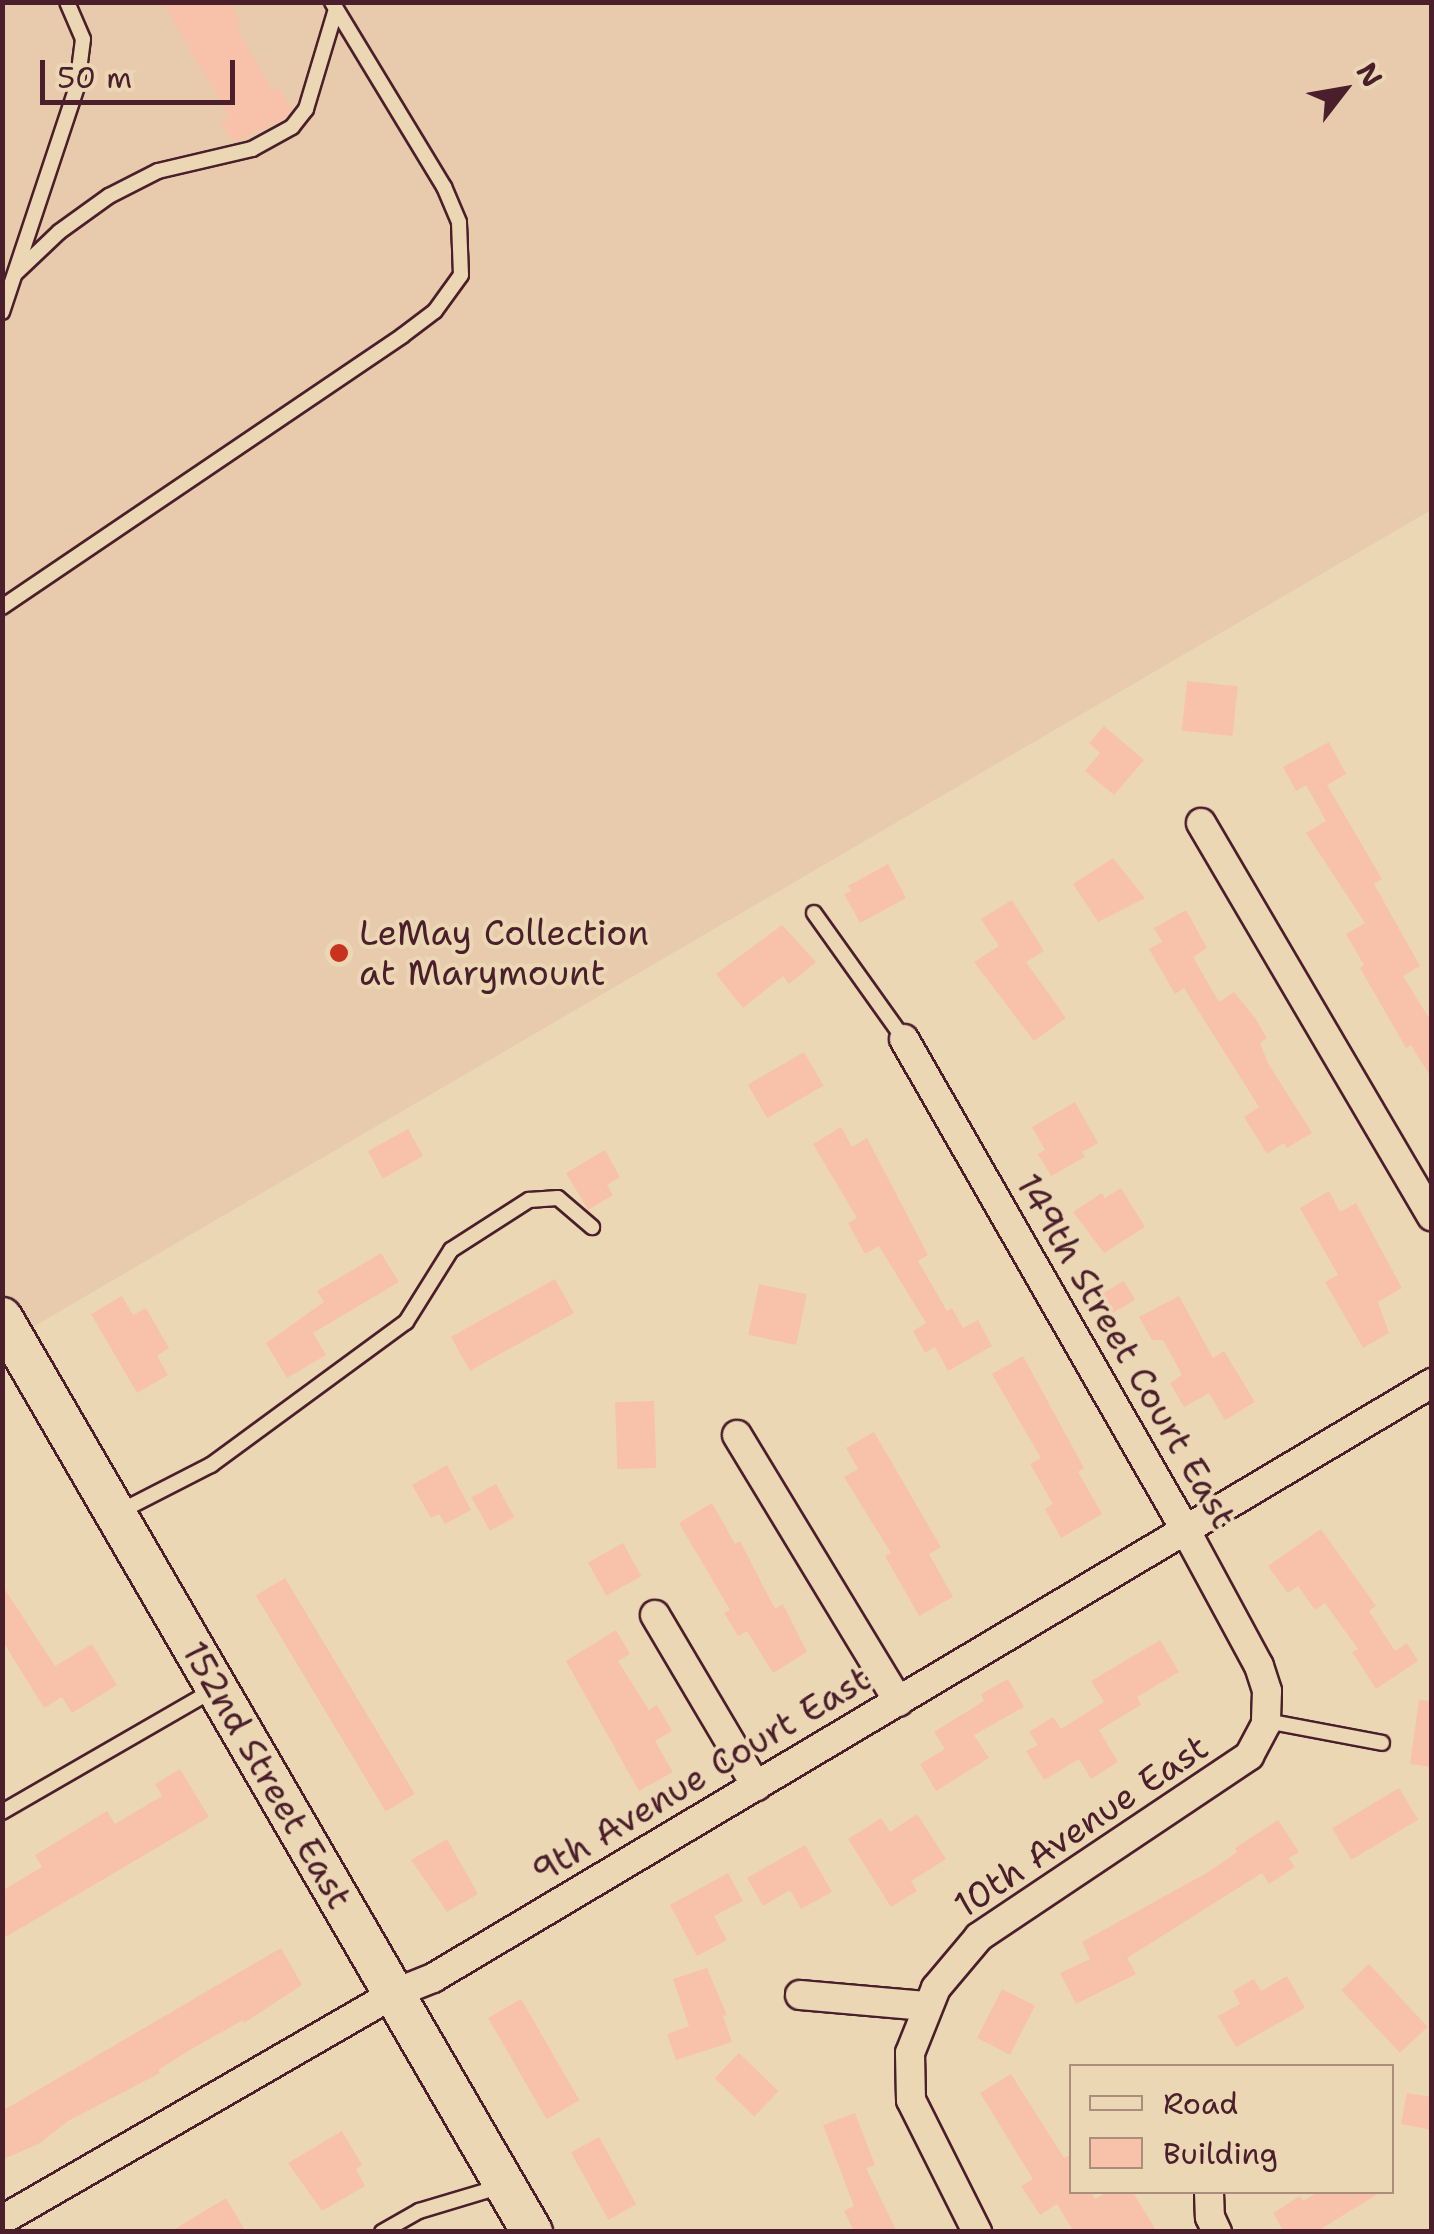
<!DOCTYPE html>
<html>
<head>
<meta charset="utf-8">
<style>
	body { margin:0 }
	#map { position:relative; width:1434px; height:2234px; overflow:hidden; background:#ecd7b5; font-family:"Shantell Sans",sans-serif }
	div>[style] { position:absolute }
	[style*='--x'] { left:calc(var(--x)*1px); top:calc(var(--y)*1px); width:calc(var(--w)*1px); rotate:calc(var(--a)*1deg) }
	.built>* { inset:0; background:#e8caac }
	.building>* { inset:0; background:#f7c2a9; transform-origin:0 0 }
	.roads { filter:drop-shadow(2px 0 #4a1f2b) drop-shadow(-2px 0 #4a1f2b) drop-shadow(0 2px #4a1f2b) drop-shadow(0 -2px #4a1f2b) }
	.service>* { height:14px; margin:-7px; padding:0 7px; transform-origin:7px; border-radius:7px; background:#ecd7b5 }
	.minor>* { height:28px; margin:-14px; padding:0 14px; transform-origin:14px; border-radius:14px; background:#ecd7b5 }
	.secondary>* { height:40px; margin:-20px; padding:0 20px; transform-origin:20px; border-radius:20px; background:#ecd7b5 }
	.dots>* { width:28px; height:28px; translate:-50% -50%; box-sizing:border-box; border:5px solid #ecd7b5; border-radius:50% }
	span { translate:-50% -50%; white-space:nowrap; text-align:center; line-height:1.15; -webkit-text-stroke:8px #ecd7b5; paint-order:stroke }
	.poi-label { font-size:35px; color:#4a1f2b }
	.left { translate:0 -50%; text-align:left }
	.street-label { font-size:35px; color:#4a1f2b }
	.frame { position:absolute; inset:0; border:5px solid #4a1f2b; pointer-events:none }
	.legend { position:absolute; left:1069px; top:2064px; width:325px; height:130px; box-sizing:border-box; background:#ecd7b5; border:2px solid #ab8d7e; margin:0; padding:12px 18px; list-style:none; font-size:30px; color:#4a1f2b }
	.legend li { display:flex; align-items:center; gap:20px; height:50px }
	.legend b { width:50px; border:2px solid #ab8d7e }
	.north { position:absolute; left:1294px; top:40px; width:100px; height:100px; -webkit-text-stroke:8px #ecd7b5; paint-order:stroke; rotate:59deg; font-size:28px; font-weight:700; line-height:40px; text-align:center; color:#4a1f2b }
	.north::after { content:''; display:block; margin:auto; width:35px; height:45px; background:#4a1f2b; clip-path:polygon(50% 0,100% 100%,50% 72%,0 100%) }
	.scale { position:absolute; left:40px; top:60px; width:195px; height:45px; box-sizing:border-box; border:5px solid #4a1f2b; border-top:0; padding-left:12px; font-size:30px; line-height:35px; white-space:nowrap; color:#4a1f2b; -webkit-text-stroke:8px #ecd7b5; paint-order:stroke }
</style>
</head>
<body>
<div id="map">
	<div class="built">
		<i style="clip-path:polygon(2px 3px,1431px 3px,1431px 510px,14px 1338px,2px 1318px)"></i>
	</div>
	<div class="building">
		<i style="clip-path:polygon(162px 2px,229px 2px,242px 24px,236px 27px,273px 91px,279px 87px,292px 109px,285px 119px,233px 142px,220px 121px,229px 116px)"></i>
		<i style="left:1187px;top:681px;width:51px;height:50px;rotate:6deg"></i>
		<i style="clip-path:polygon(1104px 726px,1144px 760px,1114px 795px,1085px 771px,1100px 753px,1089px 743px)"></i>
		<i style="clip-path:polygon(1329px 742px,1346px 774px,1327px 785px,1382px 879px,1374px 884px,1420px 966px,1403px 976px,1432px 1023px,1432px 1079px,1411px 1045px,1406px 1048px,1360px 968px,1364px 965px,1346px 934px,1365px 923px,1306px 833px,1326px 821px,1306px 785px,1296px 791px,1283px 767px)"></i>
		<i style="clip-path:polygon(1113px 858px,1145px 898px,1098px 922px,1073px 884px)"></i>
		<i style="clip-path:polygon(888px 864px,906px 898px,860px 923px,844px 894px,851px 891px,848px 886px)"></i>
		<i style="clip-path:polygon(1012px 900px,1044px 951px,1026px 962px,1066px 1018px,1034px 1041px,974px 962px,999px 946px,981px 919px)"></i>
		<i style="clip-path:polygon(1186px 910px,1207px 948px,1193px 957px,1219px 1002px,1234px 992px,1255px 1018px,1267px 1038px,1260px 1043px,1268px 1063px,1312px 1133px,1287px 1148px,1284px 1143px,1267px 1154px,1244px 1117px,1259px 1107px,1184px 988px,1175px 994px,1149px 949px,1162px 942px,1154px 928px)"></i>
		<i style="clip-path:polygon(782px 925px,816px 962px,789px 984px,783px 976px,743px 1008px,716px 974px)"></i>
		<i style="left:804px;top:1052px;width:39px;height:65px;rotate:60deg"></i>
		<i style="clip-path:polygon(1075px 1102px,1098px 1143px,1082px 1152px,1085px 1157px,1051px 1176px,1038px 1154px,1045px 1150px,1032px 1127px)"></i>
		<i style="clip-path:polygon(841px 1127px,852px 1147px,867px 1138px,928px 1255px,918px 1261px,947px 1311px,952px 1308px,963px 1328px,978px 1320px,992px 1346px,948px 1371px,935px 1347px,925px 1353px,913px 1331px,926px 1323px,879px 1246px,865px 1254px,848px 1223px,857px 1218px,813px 1144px)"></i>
		<i style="left:408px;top:1129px;width:31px;height:46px;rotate:61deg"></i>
		<i style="clip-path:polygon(605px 1150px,620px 1177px,607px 1185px,613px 1195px,588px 1210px,566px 1173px)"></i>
		<i style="clip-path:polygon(1121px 1188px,1145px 1227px,1104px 1253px,1073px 1212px,1102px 1193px,1105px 1198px)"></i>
		<i style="clip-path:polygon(1329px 1191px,1340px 1212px,1356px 1203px,1402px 1288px,1378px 1302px,1389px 1333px,1363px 1348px,1325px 1282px,1338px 1275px,1300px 1208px)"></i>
		<i style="clip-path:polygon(381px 1253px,399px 1282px,313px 1333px,326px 1355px,287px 1378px,266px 1343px,324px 1302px,317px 1291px)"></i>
		<i style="left:555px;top:1279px;width:39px;height:119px;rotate:61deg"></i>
		<i style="left:1124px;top:1281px;width:22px;height:31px;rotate:60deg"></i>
		<i style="left:759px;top:1284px;width:49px;height:52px;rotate:12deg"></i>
		<i style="clip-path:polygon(122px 1296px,133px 1315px,146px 1308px,169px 1348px,157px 1356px,168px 1375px,137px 1393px,91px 1314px)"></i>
		<i style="clip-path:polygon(1179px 1296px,1213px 1358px,1224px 1351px,1255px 1402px,1225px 1420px,1209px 1393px,1184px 1407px,1170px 1383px,1182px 1375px,1163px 1340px,1152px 1340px,1139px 1317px)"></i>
		<i style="clip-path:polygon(1023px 1356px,1084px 1468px,1078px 1472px,1102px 1514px,1061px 1538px,1045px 1509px,1053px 1504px,1030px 1464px,1041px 1458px,992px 1374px)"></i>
		<i style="left:654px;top:1401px;width:67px;height:39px;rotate:88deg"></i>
		<i style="clip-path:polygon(874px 1432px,941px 1547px,929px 1554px,953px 1597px,919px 1616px,885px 1556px,891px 1553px,844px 1477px,858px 1469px,846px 1448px)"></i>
		<i style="clip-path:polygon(447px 1465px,471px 1510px,445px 1524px,439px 1514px,431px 1518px,412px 1485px)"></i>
		<i style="left:496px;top:1484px;width:38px;height:28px;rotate:61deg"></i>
		<i style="clip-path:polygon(712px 1503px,735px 1544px,740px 1541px,775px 1609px,783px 1604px,807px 1652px,773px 1673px,747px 1631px,738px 1636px,724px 1613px,730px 1610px,679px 1523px)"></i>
		<i style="clip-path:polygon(1321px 1529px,1376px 1606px,1369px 1611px,1395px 1651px,1407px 1643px,1418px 1661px,1376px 1689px,1352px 1652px,1358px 1649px,1325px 1603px,1315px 1610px,1298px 1586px,1288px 1593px,1268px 1566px)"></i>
		<i style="left:623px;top:1543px;width:38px;height:40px;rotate:61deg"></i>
		<i style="left:285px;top:1578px;width:252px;height:34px;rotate:59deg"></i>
		<i style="clip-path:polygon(2px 1585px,55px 1666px,92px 1644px,117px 1685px,72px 1713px,62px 1697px,44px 1708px,2px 1640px)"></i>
		<i style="clip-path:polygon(616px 1630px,630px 1654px,618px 1661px,649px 1710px,657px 1705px,672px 1731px,655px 1741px,673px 1772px,639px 1791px,566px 1661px)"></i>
		<i style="clip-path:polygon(1160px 1640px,1179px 1672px,1137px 1697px,1141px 1705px,1099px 1730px,1118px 1762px,1091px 1779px,1079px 1759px,1044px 1780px,1026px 1751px,1038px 1745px,1029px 1732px,1053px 1717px,1061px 1729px,1104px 1702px,1091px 1681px)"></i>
		<i style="clip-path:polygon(1008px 1679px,1024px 1707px,974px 1735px,989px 1758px,936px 1791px,920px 1764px,945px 1749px,934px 1732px,984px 1701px,981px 1694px)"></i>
		<i style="clip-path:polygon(1419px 1700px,1432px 1701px,1432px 1767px,1410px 1764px)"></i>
		<i style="clip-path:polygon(180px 1769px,209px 1817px,2px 1939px,2px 1891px,42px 1867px,35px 1855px,107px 1811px,115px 1824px,162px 1796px,155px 1784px)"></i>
		<i style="left:1399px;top:1788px;width:37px;height:78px;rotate:59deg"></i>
		<i style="clip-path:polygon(917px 1814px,946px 1859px,911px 1881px,917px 1891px,891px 1907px,848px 1839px,881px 1818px,890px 1832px)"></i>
		<i style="clip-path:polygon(1278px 1820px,1299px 1852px,1289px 1858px,1295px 1867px,1269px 1884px,1262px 1873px,1127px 1958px,1136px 1974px,1076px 2004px,1060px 1973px,1090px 1959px,1082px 1942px,1210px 1871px,1237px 1852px,1235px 1848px)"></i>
		<i style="clip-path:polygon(447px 1839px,478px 1894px,447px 1912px,411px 1860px)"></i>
		<i style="clip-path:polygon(805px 1845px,832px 1892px,801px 1909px,790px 1890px,763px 1906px,747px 1878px)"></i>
		<i style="clip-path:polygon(728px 1873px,743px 1901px,714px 1916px,727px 1940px,697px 1956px,670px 1905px)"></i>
		<i style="clip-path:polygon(281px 1948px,302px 1985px,244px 2023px,243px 2020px,188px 2051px,158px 2070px,160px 2073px,68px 2121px,40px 2143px,2px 2160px,2px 2111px)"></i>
		<i style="left:1369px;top:1964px;width:86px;height:38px;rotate:47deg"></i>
		<i style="clip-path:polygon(707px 1968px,727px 2015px,723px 2016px,732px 2042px,676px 2060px,667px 2034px,689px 2026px,673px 1979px)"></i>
		<i style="clip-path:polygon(1287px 1976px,1305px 2008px,1236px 2047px,1218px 2016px,1240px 2004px,1233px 1991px,1254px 1979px,1261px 1991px)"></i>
		<i style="left:1002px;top:1989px;width:37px;height:55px;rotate:27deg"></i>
		<i style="left:521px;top:1999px;width:117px;height:38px;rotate:60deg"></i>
		<i style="left:739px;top:2053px;width:55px;height:35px;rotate:44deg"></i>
		<i style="clip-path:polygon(1011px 2074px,1064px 2158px,1072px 2154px,1072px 2192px,1091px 2192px,1095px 2199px,1108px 2192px,1133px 2192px,1157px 2232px,1074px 2232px,1057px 2204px,1040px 2215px,1021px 2186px,1033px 2179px,980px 2093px)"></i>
		<i style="clip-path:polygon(1407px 2093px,1432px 2097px,1432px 2130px,1401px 2124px)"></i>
		<i style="clip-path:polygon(855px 2113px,875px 2165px,866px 2168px,897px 2232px,854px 2232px,844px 2211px,854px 2206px,823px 2125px)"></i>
		<i style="clip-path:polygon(342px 2131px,362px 2165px,356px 2169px,365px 2186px,322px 2211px,288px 2163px)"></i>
		<i style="left:599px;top:2137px;width:77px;height:32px;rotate:61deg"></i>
		<i style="clip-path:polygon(1318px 2192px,1381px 2192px,1316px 2232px,1284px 2232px,1273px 2213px,1300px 2196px,1303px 2201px)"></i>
		<i style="clip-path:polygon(226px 2198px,246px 2232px,170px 2232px)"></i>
	</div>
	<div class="roads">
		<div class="service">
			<i style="--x:16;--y:273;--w:59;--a:-43.6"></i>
			<i style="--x:59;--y:232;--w:62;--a:-35.8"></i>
			<i style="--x:109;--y:196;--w:55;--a:-27"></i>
			<i style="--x:158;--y:171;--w:97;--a:-13.2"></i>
			<i style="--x:252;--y:149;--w:46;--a:-28.8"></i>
			<i style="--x:292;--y:127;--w:23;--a:-52"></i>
			<i style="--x:306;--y:109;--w:104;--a:-73.3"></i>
			<i style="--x:2;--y:312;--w:238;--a:-71.6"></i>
			<i style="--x:77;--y:86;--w:47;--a:-82.7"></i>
			<i style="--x:83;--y:39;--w:40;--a:-113.4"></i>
			<i style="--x:2;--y:607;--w:483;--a:-34.1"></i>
			<i style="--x:402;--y:336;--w:41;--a:-37.1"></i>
			<i style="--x:435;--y:311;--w:44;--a:-54.2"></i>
			<i style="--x:461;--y:275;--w:53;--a:-92.2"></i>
			<i style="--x:459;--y:222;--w:38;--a:-113"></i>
			<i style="--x:444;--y:187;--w:216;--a:-121.2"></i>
			<i style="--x:814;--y:913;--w:155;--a:54.5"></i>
			<i style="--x:117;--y:1513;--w:106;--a:-27.1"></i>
			<i style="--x:211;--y:1465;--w:242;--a:-36.3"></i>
			<i style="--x:406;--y:1322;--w:85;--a:-58"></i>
			<i style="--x:451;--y:1250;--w:93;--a:-32.7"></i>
			<i style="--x:529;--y:1200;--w:29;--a:-4"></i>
			<i style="--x:558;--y:1198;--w:45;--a:40.5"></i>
			<i style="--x:1266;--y:1721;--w:118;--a:10.7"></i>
			<i style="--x:2;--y:1812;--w:242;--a:-30"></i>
			<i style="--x:382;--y:2232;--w:43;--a:-29.6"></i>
			<i style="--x:419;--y:2211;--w:84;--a:-16.7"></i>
		</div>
		<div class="minor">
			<i style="--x:1201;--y:823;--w:456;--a:59.6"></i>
			<i style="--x:904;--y:1039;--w:567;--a:60.18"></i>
			<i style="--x:1186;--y:1531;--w:153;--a:61.6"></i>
			<i style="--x:1259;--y:1666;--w:26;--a:72"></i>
			<i style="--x:1267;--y:1691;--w:33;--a:92"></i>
			<i style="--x:1266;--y:1724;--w:36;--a:118"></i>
			<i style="--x:1249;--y:1756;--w:325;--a:146.2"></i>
			<i style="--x:979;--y:1937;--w:67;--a:130.1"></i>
			<i style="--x:936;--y:1988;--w:70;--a:111.8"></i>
			<i style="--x:910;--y:2053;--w:47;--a:88.8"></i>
			<i style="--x:911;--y:2100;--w:148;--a:63.4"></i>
			<i style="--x:737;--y:1435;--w:312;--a:58.8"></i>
			<i style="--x:655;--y:1615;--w:199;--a:59.4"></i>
			<i style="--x:800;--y:1995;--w:126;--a:5"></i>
			<i style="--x:1209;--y:2192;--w:25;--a:88"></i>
			<i style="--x:1210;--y:2217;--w:17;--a:65"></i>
			<i style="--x:2;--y:2220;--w:452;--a:-30"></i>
			<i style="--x:393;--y:1994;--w:43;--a:-21.8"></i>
			<i style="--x:433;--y:1978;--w:1163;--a:-30.78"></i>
		</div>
		<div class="secondary">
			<i style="--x:2;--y:1318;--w:1057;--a:59.89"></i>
		</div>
	</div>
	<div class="dots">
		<i style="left:339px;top:953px;background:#c8321e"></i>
	</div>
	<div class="poi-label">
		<span class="left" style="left:359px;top:953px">LeMay Collection<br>at Marymount</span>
	</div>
	<div class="street-label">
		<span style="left:1126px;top:1351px;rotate:60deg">149th Street Court East</span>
		<span style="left:267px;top:1775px;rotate:60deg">152nd Street East</span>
		<span style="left:701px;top:1775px;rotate:-31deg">9th Avenue Court East</span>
		<span style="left:1081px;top:1826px;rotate:-34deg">10th Avenue East</span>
	</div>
	<div class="frame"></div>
	<ul class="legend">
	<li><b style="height:12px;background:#ecd7b5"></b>Road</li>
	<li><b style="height:28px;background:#f7c2a9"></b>Building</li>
	</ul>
	<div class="north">N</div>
	<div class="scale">50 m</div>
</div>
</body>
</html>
